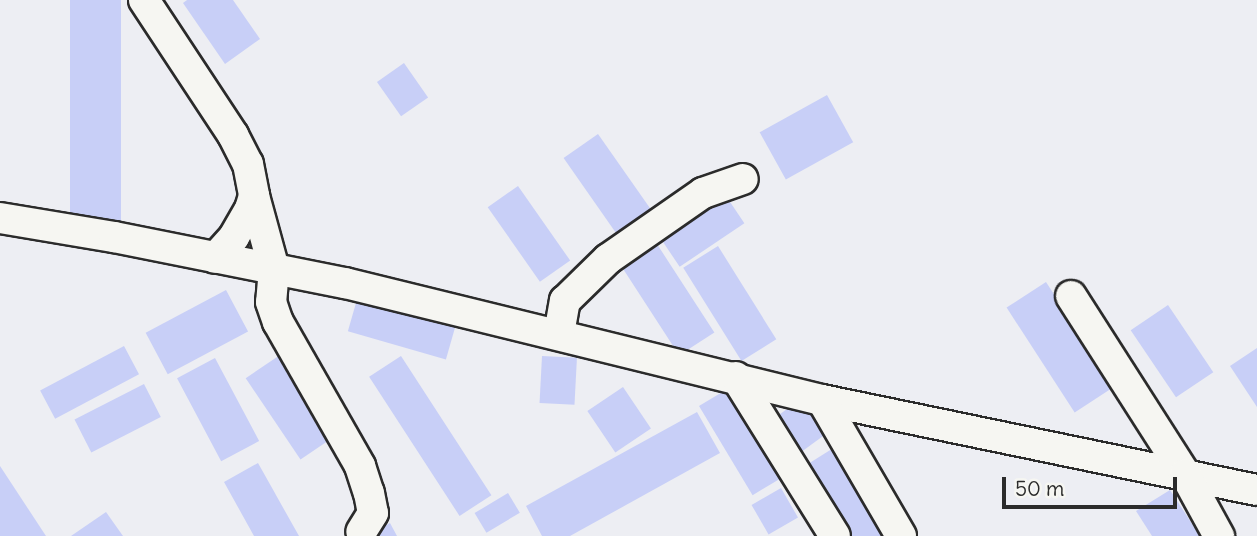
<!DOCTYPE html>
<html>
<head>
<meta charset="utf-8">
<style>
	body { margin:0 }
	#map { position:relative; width:1257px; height:536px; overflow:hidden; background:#edeef3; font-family:Delius,sans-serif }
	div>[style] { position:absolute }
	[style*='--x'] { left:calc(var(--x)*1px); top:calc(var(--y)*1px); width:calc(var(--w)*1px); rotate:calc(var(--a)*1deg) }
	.building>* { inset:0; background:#c8cff7; transform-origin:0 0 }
	.roads { filter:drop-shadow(2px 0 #2b2b2b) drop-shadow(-2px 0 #2b2b2b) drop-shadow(0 2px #2b2b2b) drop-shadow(0 -2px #2b2b2b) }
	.minor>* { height:30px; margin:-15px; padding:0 15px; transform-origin:15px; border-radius:15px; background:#f6f6f2 }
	span { translate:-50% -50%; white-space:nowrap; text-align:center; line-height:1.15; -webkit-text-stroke:5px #f6f6f2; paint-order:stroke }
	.scale { position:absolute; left:1002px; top:477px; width:175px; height:32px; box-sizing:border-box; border:4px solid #2b2b2b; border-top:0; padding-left:9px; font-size:21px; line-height:24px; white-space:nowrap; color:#2b2b2b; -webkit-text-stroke:5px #f6f6f2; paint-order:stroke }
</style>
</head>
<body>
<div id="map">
	<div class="building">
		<i style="left:70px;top:0;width:51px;height:244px"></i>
		<i style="clip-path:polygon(187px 0,233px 0,260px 39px,225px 64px,183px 3px)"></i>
		<i style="left:404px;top:63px;width:42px;height:33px;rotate:55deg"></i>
		<i style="left:827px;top:95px;width:54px;height:77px;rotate:61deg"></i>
		<i style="left:598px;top:134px;width:99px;height:42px;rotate:55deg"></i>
		<i style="left:518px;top:186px;width:91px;height:37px;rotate:55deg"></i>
		<i style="left:722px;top:190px;width:40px;height:78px;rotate:56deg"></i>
		<i style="left:655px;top:241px;width:109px;height:42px;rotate:57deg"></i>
		<i style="left:718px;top:246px;width:110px;height:41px;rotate:58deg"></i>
		<i style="left:1046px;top:282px;width:125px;height:47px;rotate:57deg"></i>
		<i style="left:360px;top:289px;width:102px;height:44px;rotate:16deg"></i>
		<i style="left:226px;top:290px;width:47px;height:91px;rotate:62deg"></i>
		<i style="left:1168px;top:305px;width:81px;height:45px;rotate:56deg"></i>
		<i style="left:124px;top:346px;width:32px;height:95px;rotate:62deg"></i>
		<i style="clip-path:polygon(1257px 348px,1257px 407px,1230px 366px)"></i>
		<i style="left:283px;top:353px;width:98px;height:45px;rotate:56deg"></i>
		<i style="left:401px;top:356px;width:166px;height:38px;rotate:57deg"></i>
		<i style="left:542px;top:356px;width:35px;height:47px;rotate:3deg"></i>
		<i style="left:215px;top:358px;width:94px;height:43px;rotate:62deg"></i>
		<i style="left:144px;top:384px;width:37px;height:78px;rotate:63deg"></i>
		<i style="left:623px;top:387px;width:50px;height:43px;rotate:56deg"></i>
		<i style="left:729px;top:388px;width:104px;height:35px;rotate:59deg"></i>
		<i style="left:805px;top:396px;width:43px;height:41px;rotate:54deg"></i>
		<i style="clip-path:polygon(697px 412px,720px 453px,570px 536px,542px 536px,526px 506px)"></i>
		<i style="clip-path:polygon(835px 447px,891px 536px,843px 536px,800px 469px)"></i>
		<i style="clip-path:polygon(258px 463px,299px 536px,254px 536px,224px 482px)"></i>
		<i style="clip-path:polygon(0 466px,46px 536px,0 536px)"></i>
		<i style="left:781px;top:488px;width:34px;height:34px;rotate:60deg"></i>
		<i style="clip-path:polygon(1170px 490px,1200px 536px,1152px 536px,1136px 511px)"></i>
		<i style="left:508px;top:493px;width:23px;height:39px;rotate:59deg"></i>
		<i style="clip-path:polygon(106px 512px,123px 536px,71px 536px)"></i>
		<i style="clip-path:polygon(390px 523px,397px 536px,367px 536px)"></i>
	</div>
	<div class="roads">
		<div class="minor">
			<i style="--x:144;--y:0;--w:162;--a:56.6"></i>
			<i style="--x:233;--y:135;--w:33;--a:63"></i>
			<i style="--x:248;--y:164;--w:33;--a:79"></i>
			<i style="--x:254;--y:196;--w:14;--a:107"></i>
			<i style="--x:250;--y:209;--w:32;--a:120"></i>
			<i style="--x:234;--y:237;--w:28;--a:132"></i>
			<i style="--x:254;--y:196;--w:76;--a:74.7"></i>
			<i style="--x:274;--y:269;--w:33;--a:95"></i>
			<i style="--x:271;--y:302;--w:21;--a:71"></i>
			<i style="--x:278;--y:322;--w:166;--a:60.3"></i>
			<i style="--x:360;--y:466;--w:28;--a:72"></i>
			<i style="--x:369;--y:493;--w:20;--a:79"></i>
			<i style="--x:373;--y:513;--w:22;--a:122"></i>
			<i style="--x:0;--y:218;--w:116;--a:9.5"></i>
			<i style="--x:114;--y:237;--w:236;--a:11.3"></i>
			<i style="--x:345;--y:283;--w:491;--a:13.8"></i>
			<i style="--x:822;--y:400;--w:444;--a:11.7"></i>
			<i style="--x:1071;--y:296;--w:211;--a:57.4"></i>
			<i style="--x:1185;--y:474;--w:71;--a:61.3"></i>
			<i style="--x:559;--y:334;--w:34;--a:-80"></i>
			<i style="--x:565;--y:301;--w:60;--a:-44.3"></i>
			<i style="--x:608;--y:259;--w:116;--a:-34.8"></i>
			<i style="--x:703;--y:193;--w:42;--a:-19.3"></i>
			<i style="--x:736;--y:377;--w:187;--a:58.1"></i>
			<i style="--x:822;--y:400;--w:157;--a:59.8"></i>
		</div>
	</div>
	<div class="scale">50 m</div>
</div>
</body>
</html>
